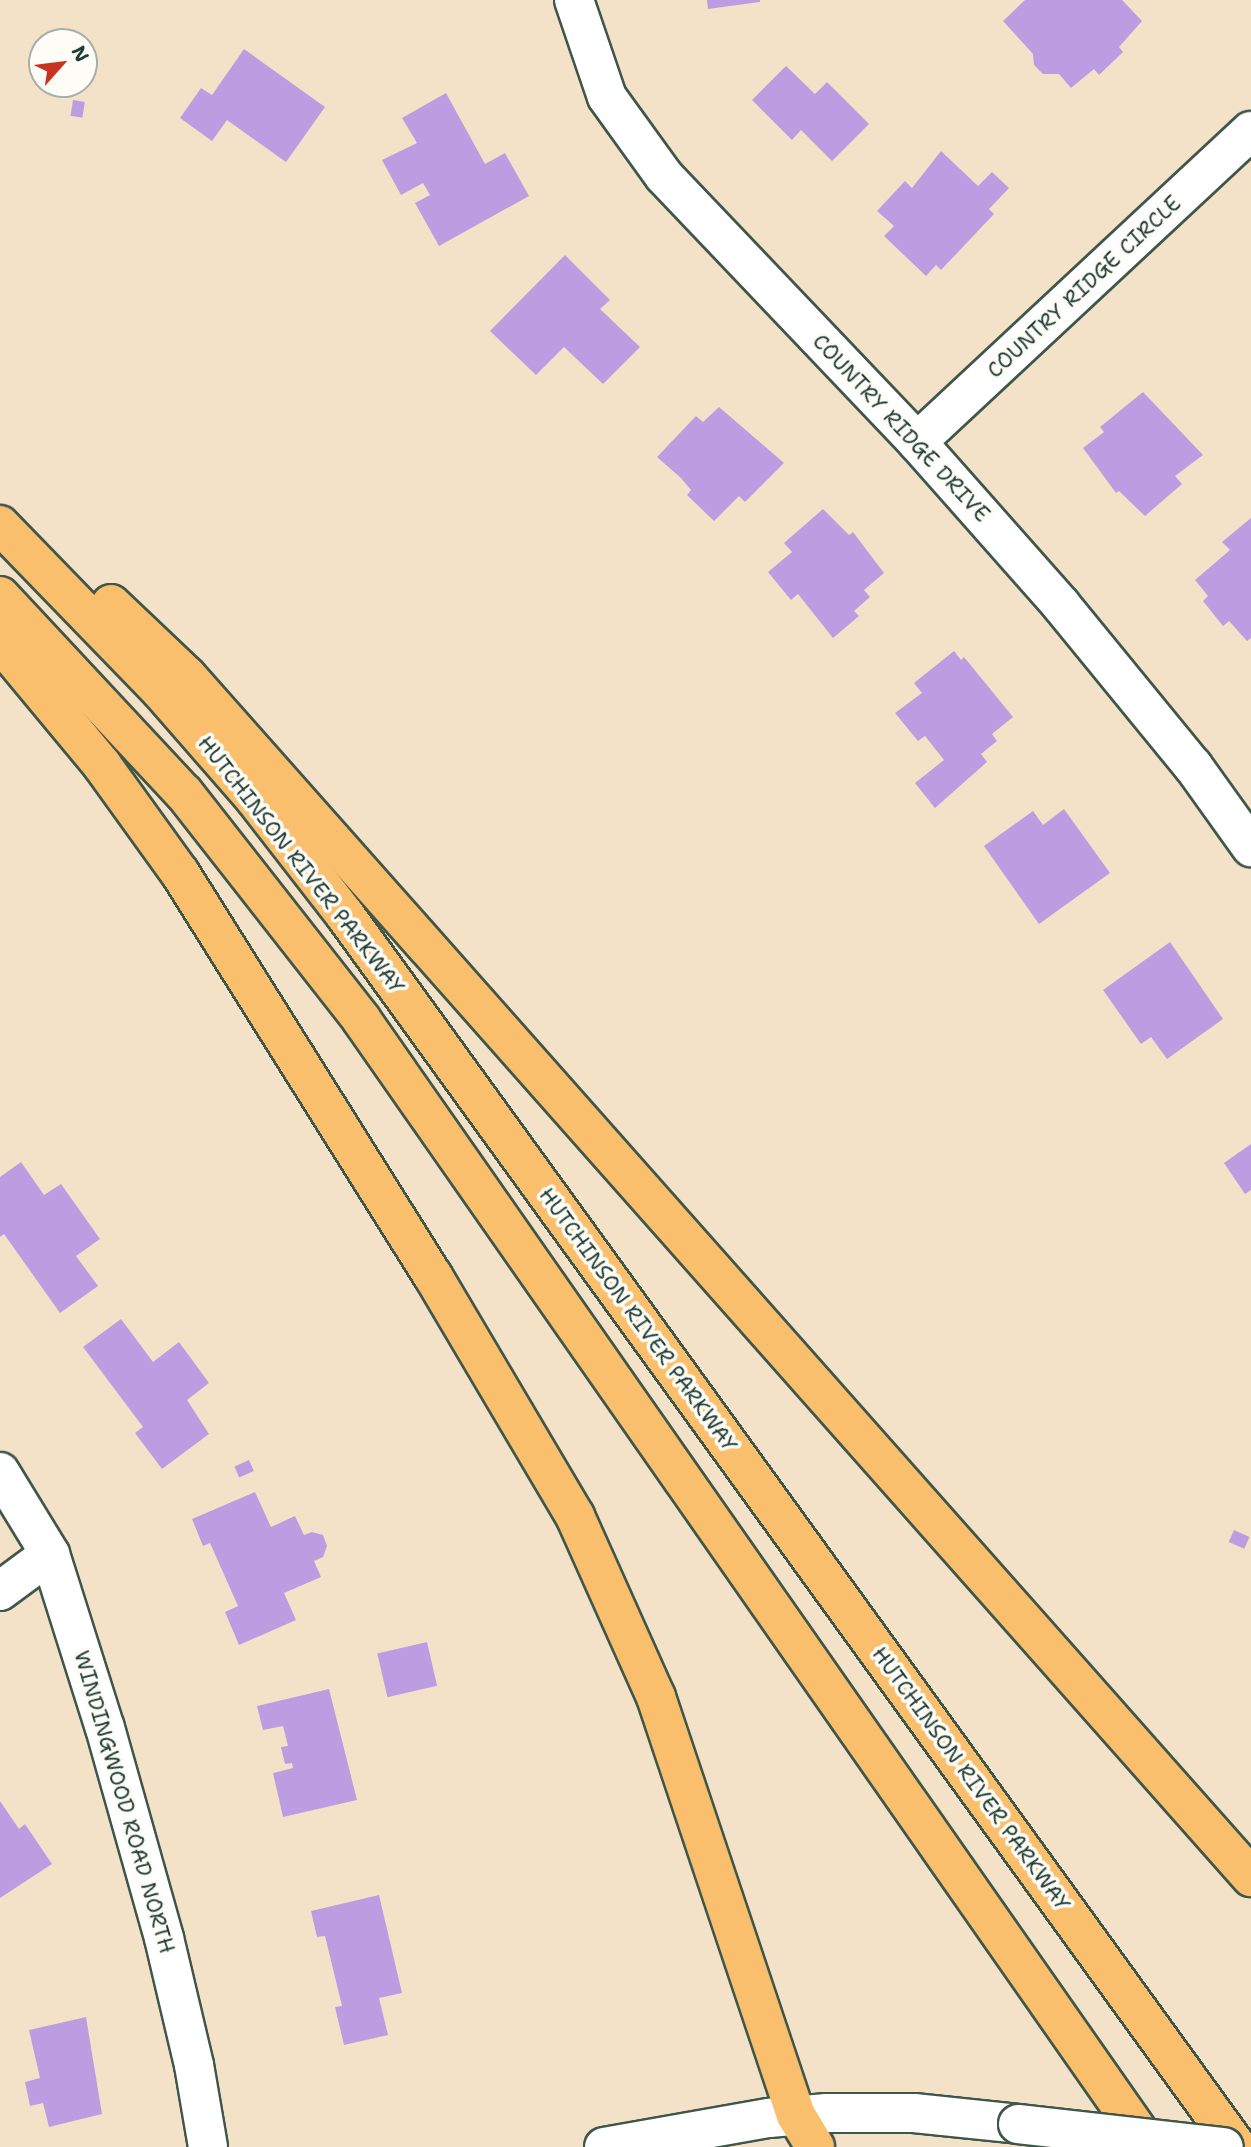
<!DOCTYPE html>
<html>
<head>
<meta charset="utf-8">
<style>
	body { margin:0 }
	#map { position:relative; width:1251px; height:2147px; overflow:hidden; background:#f4e2c8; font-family:"Shantell Sans",sans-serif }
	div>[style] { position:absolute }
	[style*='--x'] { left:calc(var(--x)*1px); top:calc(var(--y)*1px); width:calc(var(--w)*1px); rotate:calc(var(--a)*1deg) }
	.building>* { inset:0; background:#bd9de1; transform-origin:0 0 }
	.roads { filter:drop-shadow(2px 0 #3f564a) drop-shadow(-2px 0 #3f564a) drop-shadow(0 2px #3f564a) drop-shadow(0 -2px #3f564a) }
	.minor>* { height:38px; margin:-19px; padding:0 19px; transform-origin:19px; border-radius:19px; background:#fff }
	.tertiary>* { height:38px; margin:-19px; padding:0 19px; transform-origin:19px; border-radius:19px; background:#fff }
	.motorway>* { height:38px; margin:-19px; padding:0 19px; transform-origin:19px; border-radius:19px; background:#f9bf6d }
	.bridges { filter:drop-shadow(2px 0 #3f564a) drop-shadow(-2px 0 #3f564a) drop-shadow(0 2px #3f564a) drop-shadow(0 -2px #3f564a) }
	.tertiary-bridge>* { height:38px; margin:-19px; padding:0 19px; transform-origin:19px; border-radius:19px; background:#fff }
	span { translate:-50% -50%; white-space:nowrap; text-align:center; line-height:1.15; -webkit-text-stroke:7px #fdfcf7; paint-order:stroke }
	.street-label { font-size:21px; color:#1f3d34 }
	.north { position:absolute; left:28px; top:28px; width:70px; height:70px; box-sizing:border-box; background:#fdfcf7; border:2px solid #a4b0a9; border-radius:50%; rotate:62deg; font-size:19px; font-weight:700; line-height:28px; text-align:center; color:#1f3d34 }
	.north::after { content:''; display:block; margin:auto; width:24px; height:32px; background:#c8321e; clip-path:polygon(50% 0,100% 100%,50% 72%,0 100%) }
</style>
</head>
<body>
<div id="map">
	<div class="building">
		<i style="clip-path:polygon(707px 0,760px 0,760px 2px,708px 9px)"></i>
		<i style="clip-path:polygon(1025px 0,1122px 0,1142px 21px,1119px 47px,1123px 52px,1099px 75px,1094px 69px,1071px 88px,1059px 74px,1043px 74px,1034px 65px,1033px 54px,1003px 21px)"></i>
		<i style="clip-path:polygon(244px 49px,325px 107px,286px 162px,227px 120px,212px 141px,180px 118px,201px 88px,212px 95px)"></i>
		<i style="clip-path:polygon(786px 66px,815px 94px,827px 82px,869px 124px,832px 161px,801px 130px,792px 140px,752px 100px)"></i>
		<i style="clip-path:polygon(446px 93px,485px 164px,505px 153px,529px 196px,439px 246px,415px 203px,430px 195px,423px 183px,401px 195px,382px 160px,417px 143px,402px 118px)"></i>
		<i style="left:73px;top:100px;width:12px;height:16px;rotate:9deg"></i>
		<i style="clip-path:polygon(941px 151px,978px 186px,992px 172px,1009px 188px,989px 209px,994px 214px,941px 270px,936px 265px,926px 276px,884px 236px,894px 226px,877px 211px,905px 181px,912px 188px)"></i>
		<i style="clip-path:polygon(565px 255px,610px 300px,600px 309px,640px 347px,603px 384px,564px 347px,536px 375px,490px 331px)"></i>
		<i style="clip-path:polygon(1143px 392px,1203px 455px,1175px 476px,1182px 484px,1145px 516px,1119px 491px,1116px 493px,1083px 448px,1104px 432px,1100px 427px)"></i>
		<i style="clip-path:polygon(719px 407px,784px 463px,745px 502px,739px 496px,714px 521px,687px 495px,691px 490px,681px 478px,657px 457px,696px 416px,703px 422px)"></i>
		<i style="clip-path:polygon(823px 509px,849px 535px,853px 532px,884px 573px,864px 590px,870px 597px,854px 611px,859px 616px,833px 638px,798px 594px,791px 600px,768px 572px,792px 552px,784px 543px)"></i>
		<i style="clip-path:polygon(1251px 518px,1251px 638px,1247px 641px,1229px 621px,1223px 626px,1203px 601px,1208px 596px,1195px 580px,1230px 550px,1222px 542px)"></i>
		<i style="clip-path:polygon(954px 651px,961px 660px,964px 657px,1013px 717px,992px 734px,997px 741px,981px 754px,987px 762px,935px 808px,915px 783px,944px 760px,925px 736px,918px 741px,895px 713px,922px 693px,914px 683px)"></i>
		<i style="clip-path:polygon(1064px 809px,1110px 873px,1039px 924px,984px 846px,1033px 811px,1043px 825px)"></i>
		<i style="clip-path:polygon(1170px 942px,1223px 1019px,1167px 1059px,1151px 1037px,1141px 1044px,1103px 990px)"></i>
		<i style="clip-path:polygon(1251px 1144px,1251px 1190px,1245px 1194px,1224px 1163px)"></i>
		<i style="clip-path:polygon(21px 1162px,44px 1195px,61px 1184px,100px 1239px,76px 1256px,98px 1286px,60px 1313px,4px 1234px,0 1237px,0 1177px)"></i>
		<i style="clip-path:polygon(121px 1319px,153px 1362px,179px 1342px,209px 1383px,187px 1400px,209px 1434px,162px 1469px,135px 1433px,143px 1427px,83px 1347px)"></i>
		<i style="left:249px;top:1460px;width:12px;height:16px;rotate:66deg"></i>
		<i style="clip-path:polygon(255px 1492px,271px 1527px,295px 1516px,304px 1535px,312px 1532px,323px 1535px,327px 1546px,323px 1557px,314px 1561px,321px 1577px,284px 1593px,296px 1620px,239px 1645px,225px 1612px,238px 1606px,210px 1543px,203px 1546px,192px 1519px)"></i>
		<i style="left:1234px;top:1530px;width:17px;height:13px;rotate:24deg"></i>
		<i style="left:427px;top:1642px;width:45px;height:51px;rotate:77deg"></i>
		<i style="clip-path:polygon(329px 1689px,357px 1800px,283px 1817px,273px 1773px,293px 1768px,292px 1763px,285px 1764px,281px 1747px,288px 1746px,283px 1726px,263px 1730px,257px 1706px)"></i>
		<i style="clip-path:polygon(0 1801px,19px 1829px,25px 1824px,52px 1864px,0 1898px)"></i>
		<i style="clip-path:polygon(379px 1895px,402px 1993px,379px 1998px,388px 2035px,344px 2045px,335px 2007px,342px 2006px,325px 1936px,317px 1937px,311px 1911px)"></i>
		<i style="clip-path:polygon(86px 2017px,102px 2114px,49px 2127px,43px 2103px,30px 2106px,25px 2082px,40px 2078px,29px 2030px)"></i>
	</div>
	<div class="roads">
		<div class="minor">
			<i style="--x:574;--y:0;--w:102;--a:71.2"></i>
			<i style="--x:607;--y:97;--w:97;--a:54.2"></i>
			<i style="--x:664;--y:176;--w:367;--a:46.4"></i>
			<i style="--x:917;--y:442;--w:217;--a:48.5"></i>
			<i style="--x:1061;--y:605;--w:208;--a:50.7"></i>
			<i style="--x:1193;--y:766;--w:100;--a:54.4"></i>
			<i style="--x:917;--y:442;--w:456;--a:-43"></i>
			<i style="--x:0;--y:1472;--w:96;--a:58.6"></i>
			<i style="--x:50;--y:1554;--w:182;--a:72.5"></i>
			<i style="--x:105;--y:1728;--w:218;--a:74.3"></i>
			<i style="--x:164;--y:1938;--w:130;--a:76.7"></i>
			<i style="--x:194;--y:2065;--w:83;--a:80.3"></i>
			<i style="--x:0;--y:1591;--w:62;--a:-36.5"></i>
		</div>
		<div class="tertiary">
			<i style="--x:604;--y:2147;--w:168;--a:-10"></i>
			<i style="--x:769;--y:2118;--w:58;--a:-4.9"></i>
			<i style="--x:827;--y:2113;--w:87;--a:0"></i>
			<i style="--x:914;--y:2113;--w:105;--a:6"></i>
		</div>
		<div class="motorway">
			<i style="--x:0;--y:525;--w:230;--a:45.9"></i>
			<i style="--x:160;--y:690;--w:145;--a:48.9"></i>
			<i style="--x:255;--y:799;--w:147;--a:52.2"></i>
			<i style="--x:345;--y:915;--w:1521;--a:54.09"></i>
			<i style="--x:0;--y:596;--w:270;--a:47"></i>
			<i style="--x:184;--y:793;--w:287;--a:51.9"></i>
			<i style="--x:361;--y:1019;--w:1376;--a:55.06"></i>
			<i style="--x:111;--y:604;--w:105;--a:43.5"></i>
			<i style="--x:187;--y:676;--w:1605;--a:48.46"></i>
			<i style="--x:0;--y:642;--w:160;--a:50.3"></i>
			<i style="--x:102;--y:765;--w:133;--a:54.2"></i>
			<i style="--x:180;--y:873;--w:476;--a:57.9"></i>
			<i style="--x:433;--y:1276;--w:279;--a:59.4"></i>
			<i style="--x:575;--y:1516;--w:198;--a:65.9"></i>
			<i style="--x:656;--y:1697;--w:441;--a:71.5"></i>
			<i style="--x:796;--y:2115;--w:37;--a:59"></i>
		</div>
	</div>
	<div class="bridges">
		<div class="tertiary-bridge">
			<i style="--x:1018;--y:2124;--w:207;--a:6.4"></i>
		</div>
	</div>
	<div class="street-label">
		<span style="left:1084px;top:287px;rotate:-43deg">COUNTRY RIDGE CIRCLE</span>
		<span style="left:901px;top:428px;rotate:47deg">COUNTRY RIDGE DRIVE</span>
		<span style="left:301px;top:865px;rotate:52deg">HUTCHINSON RIVER PARKWAY</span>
		<span style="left:638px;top:1320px;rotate:54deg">HUTCHINSON RIVER PARKWAY</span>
		<span style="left:971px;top:1779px;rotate:54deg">HUTCHINSON RIVER PARKWAY</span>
		<span style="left:124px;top:1802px;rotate:74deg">WINDINGWOOD ROAD NORTH</span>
	</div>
	<div class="north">N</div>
</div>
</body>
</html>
